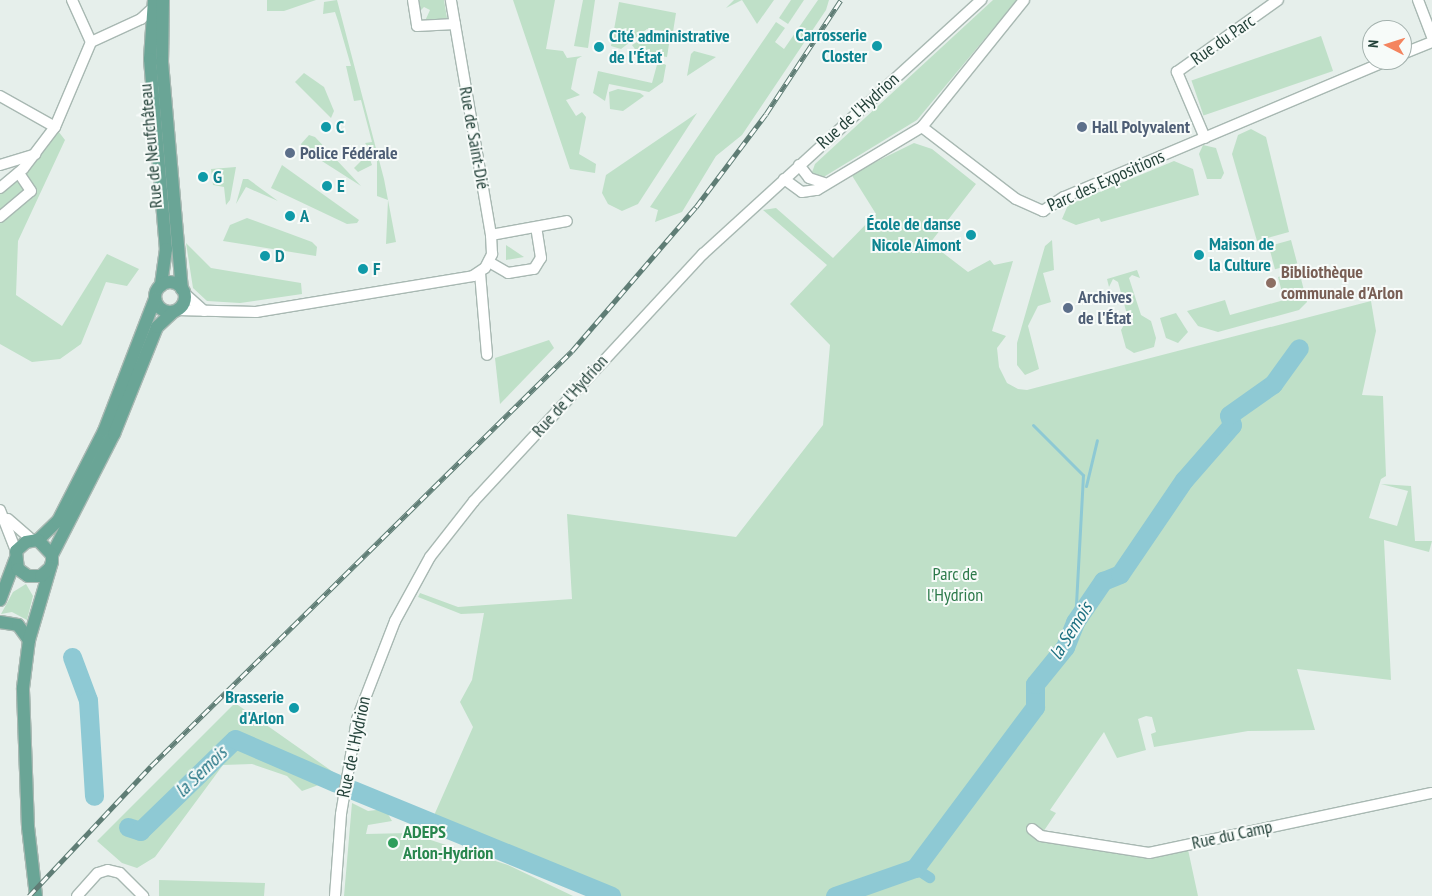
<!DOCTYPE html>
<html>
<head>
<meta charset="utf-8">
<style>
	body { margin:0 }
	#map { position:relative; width:1432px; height:896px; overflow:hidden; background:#e6efeb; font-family:"PT Sans Narrow",sans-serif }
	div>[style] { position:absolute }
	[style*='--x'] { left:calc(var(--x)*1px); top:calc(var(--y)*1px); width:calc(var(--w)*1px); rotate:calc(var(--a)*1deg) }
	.green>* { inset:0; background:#bfe0c8; transform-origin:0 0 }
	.stream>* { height:3px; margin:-1.5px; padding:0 1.5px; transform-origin:1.5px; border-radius:1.5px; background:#8ec9d4 }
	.canal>* { height:11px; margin:-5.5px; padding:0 5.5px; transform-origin:5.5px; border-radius:5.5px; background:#8ec9d4 }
	.river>* { height:19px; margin:-9.5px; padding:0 9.5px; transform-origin:9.5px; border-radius:9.5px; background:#8ec9d4 }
	.roads { filter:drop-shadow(1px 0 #a8b8b2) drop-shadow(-1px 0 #a8b8b2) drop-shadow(0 1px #a8b8b2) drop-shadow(0 -1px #a8b8b2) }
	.minor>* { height:10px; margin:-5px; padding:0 5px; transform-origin:5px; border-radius:5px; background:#fff }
	.major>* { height:12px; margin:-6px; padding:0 6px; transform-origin:6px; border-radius:6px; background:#6aa596 }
	.major>.ring { margin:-6px; padding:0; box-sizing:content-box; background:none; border:12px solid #6aa596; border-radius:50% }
	.rail>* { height:5px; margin-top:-2.5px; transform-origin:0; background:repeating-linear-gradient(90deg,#f7fbf9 0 9px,#5f7d75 0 18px); box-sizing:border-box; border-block:1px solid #5f7d75 }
	.dots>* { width:14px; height:14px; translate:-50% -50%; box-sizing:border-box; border:2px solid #f7fbf9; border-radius:50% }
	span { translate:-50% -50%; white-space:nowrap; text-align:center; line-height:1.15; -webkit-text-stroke:4px #f7fbf9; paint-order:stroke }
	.culture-label { font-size:18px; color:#0d838f; font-weight:700 }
	.right { translate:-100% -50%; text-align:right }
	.left { translate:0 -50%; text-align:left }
	.street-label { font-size:18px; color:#24423a }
	.service-label { font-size:18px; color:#4e5e75; font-weight:700 }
	.education-label { font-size:18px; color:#785e54; font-weight:700 }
	.park-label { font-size:18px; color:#2d7a4b }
	.leisure-label { font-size:18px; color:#27864d; font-weight:700 }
	.water-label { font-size:19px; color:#1c6f80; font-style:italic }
	.north { position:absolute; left:1362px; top:20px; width:50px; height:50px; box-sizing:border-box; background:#f7fbf9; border:1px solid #a3b1ad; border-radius:50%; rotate:275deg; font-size:14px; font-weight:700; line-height:20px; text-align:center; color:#24423a }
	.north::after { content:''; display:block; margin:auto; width:18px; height:22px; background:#f4845f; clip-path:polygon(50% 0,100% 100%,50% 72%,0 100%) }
</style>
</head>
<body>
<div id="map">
	<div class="green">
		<i style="clip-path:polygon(267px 0,316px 0,284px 11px,267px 11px)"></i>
		<i style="clip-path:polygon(337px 0,384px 179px,396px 242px,386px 244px,388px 200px,377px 196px,377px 159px,365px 143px,372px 142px,361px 100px,354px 101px,346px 66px,351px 66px,338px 21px,335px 12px,323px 14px,324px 2px)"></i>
		<i style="clip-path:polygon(416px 0,444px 0,447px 18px,425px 21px,430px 10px,424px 7px,418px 13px)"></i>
		<i style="clip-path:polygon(513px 0,555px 0,546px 49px,563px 51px,567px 58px,582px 56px,577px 59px,571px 89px,580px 95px,566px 100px,576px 116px,582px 112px,586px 117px,579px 154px,596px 164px,595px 173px,570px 169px)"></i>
		<i style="clip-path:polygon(583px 0,595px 0,588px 48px,574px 46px)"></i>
		<i style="clip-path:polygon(734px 0,774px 0,757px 24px,742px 0,726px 8px)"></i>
		<i style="clip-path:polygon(791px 0,804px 0,788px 24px,779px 18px)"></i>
		<i style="clip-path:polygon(818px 0,829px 0,826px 10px,742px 135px,716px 156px,682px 212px,655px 222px,658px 210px,650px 207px,776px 22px,785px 28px,775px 42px,784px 49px)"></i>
		<i style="clip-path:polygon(993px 0,1017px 0,917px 120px,822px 178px,811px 175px,815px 164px)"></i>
		<i style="clip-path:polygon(619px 2px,676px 13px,673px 32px,647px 29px,621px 49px,611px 46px)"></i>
		<i style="clip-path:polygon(654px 32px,669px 44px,667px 57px,637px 52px,632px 45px)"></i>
		<i style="left:1321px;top:36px;width:37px;height:137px;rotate:71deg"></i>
		<i style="clip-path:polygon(694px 51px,716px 57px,687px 76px,691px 54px)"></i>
		<i style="clip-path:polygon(658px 61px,666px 65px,663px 82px,649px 92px,609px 84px,605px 101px,593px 93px,598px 71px,652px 83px)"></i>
		<i style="clip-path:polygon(304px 73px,324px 87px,334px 111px,331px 118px,295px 82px)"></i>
		<i style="clip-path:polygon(618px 89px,640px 93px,644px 96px,623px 111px,610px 109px,609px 92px)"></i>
		<i style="clip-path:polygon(697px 113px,638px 204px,622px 211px,608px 204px,602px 193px,606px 175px)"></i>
		<i style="clip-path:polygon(55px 127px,65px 140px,18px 241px,16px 295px,62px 326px,107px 254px,139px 269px,127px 286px,106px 282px,81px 344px,60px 359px,32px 362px,0 344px,0 188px)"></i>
		<i style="clip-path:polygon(1251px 129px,1266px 137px,1289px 232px,1257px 241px,1232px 154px,1238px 135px)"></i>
		<i style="clip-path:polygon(309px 135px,315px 137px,361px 186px,303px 149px,301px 144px)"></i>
		<i style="clip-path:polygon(914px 143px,932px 149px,976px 184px,930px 243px,968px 272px,990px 260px,994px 265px,1013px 261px,992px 331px,1006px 336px,997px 348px,999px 367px,1007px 383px,1018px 389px,1027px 390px,1371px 301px,1376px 331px,1362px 395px,1383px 396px,1386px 476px,1381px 479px,1369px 518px,1397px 526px,1408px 491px,1381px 484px,1411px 486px,1415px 541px,1432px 541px,1429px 552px,1384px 540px,1391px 680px,1297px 669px,1315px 730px,1248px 731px,1154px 747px,1151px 734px,1156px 732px,1152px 717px,1146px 716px,1138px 719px,1146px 750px,1117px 758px,1104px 732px,1050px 810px,1056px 813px,1041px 835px,1134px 852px,1187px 845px,1198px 896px,596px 896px,428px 829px,473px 727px,460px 702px,472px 680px,484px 613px,461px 614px,418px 597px,420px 593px,458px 607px,572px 599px,567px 514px,736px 537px,823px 425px,830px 345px,790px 304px,827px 265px,763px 210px,776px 208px,833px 258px,876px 214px,851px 174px)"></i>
		<i style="clip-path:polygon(1203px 145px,1216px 148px,1224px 173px,1221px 179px,1207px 179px,1199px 154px)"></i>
		<i style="clip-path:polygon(368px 154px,372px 165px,358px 172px,354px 168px)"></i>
		<i style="clip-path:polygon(1174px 161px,1193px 169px,1199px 195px,1101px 222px,1099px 218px,1076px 225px,1062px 219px,1068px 205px)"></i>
		<i style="clip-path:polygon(282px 165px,359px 220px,357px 223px,347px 224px,271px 188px)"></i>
		<i style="clip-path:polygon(236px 167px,230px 200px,226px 205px,224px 187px,213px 185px,211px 169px)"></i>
		<i style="clip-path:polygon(243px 179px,248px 179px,278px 201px,246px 187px,236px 204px)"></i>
		<i style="clip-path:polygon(247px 218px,312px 242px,317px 247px,316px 256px,223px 241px,230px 225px)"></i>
		<i style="clip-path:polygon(1052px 240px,1054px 270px,1043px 273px,1051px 302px,1038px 306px,1028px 326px,1039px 369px,1025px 375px,1017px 365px,1017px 343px,1045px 246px)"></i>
		<i style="left:1291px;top:240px;width:24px;height:23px;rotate:75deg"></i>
		<i style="clip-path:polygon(186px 243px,211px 268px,301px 283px,302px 294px,240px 303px,207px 301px,193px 288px)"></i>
		<i style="clip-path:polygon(506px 245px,524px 257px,506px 260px)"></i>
		<i style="clip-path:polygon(1137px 270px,1140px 278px,1132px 275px,1129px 278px,1141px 315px,1151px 321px,1156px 338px,1154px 347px,1134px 353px,1126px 348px,1121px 330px,1128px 318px,1118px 282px,1113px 279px,1109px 287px,1107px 279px)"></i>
		<i style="clip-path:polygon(1299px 271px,1307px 302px,1299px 310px,1218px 332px,1198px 326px,1187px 311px,1225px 300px,1230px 315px,1284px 300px,1278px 277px)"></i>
		<i style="clip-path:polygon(1176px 313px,1188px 332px,1178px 343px,1166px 338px,1160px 318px)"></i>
		<i style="clip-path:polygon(549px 340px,554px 348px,500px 404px,495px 358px)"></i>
		<i style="clip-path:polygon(26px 584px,33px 596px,27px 620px,12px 612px,1px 614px,13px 592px)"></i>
		<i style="clip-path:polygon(235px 703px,336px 774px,335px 779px,302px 791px,287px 776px,252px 764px,223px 765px,155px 857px,137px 868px,122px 863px,97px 841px)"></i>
		<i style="clip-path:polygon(352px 803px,368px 811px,385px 809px,392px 821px,368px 825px,366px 834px,409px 833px,508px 865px,573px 896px,344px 896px)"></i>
		<i style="clip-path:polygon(159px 880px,265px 883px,264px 896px,159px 896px)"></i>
	</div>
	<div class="stream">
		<i style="--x:1033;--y:425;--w:71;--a:45"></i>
		<i style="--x:1083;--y:475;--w:147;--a:93.1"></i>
		<i style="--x:1086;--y:486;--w:47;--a:-76.6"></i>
	</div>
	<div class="canal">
		<i style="--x:915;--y:868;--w:17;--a:33"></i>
	</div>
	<div class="river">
		<i style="--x:72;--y:657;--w:46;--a:69.6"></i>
		<i style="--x:88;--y:700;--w:96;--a:86.4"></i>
		<i style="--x:353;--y:790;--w:279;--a:22.3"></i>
		<i style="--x:128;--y:827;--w:13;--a:18"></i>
		<i style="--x:140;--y:831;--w:132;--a:-44.1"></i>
		<i style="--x:235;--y:739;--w:110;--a:23.5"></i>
		<i style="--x:835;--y:896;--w:85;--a:-19.3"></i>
		<i style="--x:915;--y:868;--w:201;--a:-53.3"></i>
		<i style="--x:1035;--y:707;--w:23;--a:-90"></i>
		<i style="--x:1035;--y:684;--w:48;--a:-51"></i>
		<i style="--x:1065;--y:647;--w:27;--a:-68"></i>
		<i style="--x:1075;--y:622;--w:50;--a:-55.7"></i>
		<i style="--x:1103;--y:581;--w:18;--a:-22"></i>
		<i style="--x:1120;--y:574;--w:114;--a:-55.8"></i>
		<i style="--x:1184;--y:480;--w:73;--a:-48.9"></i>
		<i style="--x:1232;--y:425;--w:10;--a:-107"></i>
		<i style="--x:1229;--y:415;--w:54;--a:-35.2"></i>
		<i style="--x:1273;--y:384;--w:44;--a:-54.2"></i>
	</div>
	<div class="roads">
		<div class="minor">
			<i style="--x:72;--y:0;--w:46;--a:65.7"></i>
			<i style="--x:413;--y:0;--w:26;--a:81"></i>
			<i style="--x:417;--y:26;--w:38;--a:-3"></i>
			<i style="--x:1418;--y:0;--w:40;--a:69"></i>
			<i style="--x:1402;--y:54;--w:32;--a:-22"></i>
			<i style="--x:0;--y:96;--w:63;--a:29.4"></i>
			<i style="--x:922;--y:127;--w:118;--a:37.5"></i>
			<i style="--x:1016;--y:199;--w:30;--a:24"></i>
			<i style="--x:1043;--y:211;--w:25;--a:-34"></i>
			<i style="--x:1064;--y:197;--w:352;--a:-22.9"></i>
			<i style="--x:1205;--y:138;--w:72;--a:-113"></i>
			<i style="--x:1177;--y:72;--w:124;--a:-35.5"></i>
			<i style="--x:0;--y:165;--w:37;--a:-17"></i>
			<i style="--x:799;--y:165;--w:16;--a:52"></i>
			<i style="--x:809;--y:178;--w:16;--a:18"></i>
			<i style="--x:784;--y:179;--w:22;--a:36"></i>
			<i style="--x:802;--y:192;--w:15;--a:-8"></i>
			<i style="--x:817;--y:190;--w:122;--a:-31"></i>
			<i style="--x:922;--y:127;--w:163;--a:-51.2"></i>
			<i style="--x:0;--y:188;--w:30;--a:-40"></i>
			<i style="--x:23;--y:169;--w:53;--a:-52.7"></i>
			<i style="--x:55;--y:127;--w:92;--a:-67"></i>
			<i style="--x:91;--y:42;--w:55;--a:-24.7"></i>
			<i style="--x:141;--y:19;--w:16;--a:-43"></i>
			<i style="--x:0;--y:217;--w:40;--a:-40"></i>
			<i style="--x:31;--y:191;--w:22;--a:-124"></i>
			<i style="--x:491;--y:235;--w:77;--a:-10.4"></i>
			<i style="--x:489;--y:262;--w:22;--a:30"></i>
			<i style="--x:508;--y:273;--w:26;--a:-9"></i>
			<i style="--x:534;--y:269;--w:13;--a:-58"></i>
			<i style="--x:541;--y:258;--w:31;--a:-99"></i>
			<i style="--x:480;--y:273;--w:82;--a:85.1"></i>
			<i style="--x:184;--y:293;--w:27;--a:42"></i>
			<i style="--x:177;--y:310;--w:79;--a:1.5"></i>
			<i style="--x:256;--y:312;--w:220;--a:-9.4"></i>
			<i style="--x:473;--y:276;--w:14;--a:-34"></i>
			<i style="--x:485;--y:268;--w:16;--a:-63"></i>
			<i style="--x:492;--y:254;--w:19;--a:-93"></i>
			<i style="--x:491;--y:235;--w:238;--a:-99.7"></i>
			<i style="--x:0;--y:510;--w:44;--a:68.7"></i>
			<i style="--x:8;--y:519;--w:32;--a:41"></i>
			<i style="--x:1032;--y:829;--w:11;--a:38"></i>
			<i style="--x:1041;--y:836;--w:109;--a:8.9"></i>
			<i style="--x:1149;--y:853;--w:289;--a:-12"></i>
			<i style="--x:77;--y:896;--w:31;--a:-48"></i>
			<i style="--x:98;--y:873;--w:10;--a:-17"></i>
			<i style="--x:108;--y:870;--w:12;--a:14"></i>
			<i style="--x:120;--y:873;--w:33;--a:45"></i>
			<i style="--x:335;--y:896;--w:82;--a:-85.8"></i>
			<i style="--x:341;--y:814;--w:96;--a:-80.4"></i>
			<i style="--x:357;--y:719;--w:105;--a:-68.8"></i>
			<i style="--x:395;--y:621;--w:73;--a:-61.3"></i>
			<i style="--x:430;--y:557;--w:71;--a:-51.8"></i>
			<i style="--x:474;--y:501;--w:337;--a:-47.2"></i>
			<i style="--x:703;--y:254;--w:377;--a:-42.4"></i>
		</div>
		<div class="major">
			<i style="--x:154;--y:0;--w:59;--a:93.9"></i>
			<i style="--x:150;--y:59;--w:191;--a:85.2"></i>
			<i style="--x:166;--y:249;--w:37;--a:98"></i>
			<i style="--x:163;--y:0;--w:62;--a:90.9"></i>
			<i style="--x:162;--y:62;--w:228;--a:85"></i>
			<i class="ring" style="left:155px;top:282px;width:18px;height:18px"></i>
			<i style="--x:38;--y:540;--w:28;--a:-44"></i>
			<i style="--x:58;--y:521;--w:101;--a:-62.9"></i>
			<i style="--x:104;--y:431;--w:142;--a:-68.9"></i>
			<i style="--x:52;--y:555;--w:136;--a:-62.9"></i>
			<i style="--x:114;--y:434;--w:115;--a:-68.1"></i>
			<i style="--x:157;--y:327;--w:22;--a:-43"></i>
			<i style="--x:0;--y:600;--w:43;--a:-69.4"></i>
			<i style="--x:0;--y:622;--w:18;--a:9"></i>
			<i style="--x:18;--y:625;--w:19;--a:54"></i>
			<i style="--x:36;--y:896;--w:69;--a:-96.6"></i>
			<i style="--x:28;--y:827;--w:139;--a:-92.1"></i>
			<i style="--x:23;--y:688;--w:48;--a:-82.9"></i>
			<i style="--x:29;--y:640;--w:81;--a:-73.6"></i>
			<i style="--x:52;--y:562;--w:7;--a:-90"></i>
			<i style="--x:52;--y:555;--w:21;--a:-133"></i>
			<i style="--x:38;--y:540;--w:12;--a:171"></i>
			<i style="--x:26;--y:542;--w:13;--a:138"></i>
			<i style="--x:16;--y:551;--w:18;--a:84"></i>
			<i style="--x:18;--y:569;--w:12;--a:35"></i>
			<i style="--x:28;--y:576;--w:13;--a:0"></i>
			<i style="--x:41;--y:576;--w:12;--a:-42"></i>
		</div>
	</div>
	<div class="rail">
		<i style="--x:29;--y:896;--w:178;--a:-46.8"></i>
		<i style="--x:151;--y:766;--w:591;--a:-44.59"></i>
		<i style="--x:572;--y:351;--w:190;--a:-49.3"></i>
		<i style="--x:696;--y:207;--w:116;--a:-53"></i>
		<i style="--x:766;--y:114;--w:136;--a:-56.7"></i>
	</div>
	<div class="dots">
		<i style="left:877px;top:46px;background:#0f9aa8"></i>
		<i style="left:599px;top:47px;background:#0f9aa8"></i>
		<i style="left:326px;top:127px;background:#0f9aa8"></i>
		<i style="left:1082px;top:127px;background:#5c6f8a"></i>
		<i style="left:290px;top:153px;background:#5c6f8a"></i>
		<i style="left:203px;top:177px;background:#0f9aa8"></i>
		<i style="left:327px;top:186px;background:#0f9aa8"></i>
		<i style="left:290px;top:216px;background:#0f9aa8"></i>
		<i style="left:971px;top:235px;background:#0f9aa8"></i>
		<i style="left:1199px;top:255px;background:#0f9aa8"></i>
		<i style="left:265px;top:256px;background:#0f9aa8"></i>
		<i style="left:363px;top:269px;background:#0f9aa8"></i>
		<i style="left:1271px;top:283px;background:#8d6e63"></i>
		<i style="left:1068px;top:308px;background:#5c6f8a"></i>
		<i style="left:294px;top:708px;background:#0f9aa8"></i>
		<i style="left:393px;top:843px;background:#2e9e5b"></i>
	</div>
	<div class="culture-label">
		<span class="right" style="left:867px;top:46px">Carrosserie<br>Closter</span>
		<span class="left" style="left:609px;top:47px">Cité administrative<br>de l'État</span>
		<span class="left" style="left:336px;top:127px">C</span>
		<span class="left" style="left:213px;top:177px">G</span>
		<span class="left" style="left:337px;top:186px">E</span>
		<span class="left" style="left:300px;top:216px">A</span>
		<span class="right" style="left:961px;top:235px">École de danse<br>Nicole Aimont</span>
		<span class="left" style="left:1209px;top:255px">Maison de<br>la Culture</span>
		<span class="left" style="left:275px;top:256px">D</span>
		<span class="left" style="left:373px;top:269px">F</span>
		<span class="right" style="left:284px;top:708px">Brasserie<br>d'Arlon</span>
	</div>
	<div class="street-label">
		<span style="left:1223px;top:40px;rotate:-35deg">Rue du Parc</span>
		<span style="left:858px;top:111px;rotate:-42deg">Rue de l'Hydrion</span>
		<span style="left:474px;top:138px;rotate:80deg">Rue de Saint-Dié</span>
		<span style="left:151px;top:146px;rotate:-95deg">Rue de Neufchâteau</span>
		<span style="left:1106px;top:181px;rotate:-24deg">Parc des Expositions</span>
		<span style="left:570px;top:396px;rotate:-48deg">Rue de l'Hydrion</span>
		<span style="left:354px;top:747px;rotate:-78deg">Rue de l'Hydrion</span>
		<span style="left:1232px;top:835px;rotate:-12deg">Rue du Camp</span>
	</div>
	<div class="service-label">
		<span class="left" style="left:1092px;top:127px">Hall Polyvalent</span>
		<span class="left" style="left:300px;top:153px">Police Fédérale</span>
		<span class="left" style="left:1078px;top:308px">Archives<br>de l'État</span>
	</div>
	<div class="education-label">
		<span class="left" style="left:1281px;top:283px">Bibliothèque<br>communale d'Arlon</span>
	</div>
	<div class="park-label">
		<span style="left:955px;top:585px">Parc de<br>l'Hydrion</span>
	</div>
	<div class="leisure-label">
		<span class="left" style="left:403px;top:843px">ADEPS<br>Arlon-Hydrion</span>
	</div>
	<div class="water-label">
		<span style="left:1071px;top:631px;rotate:-58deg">la Semois</span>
		<span style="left:201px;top:772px;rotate:-44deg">la Semois</span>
	</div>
	<div class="north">N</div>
</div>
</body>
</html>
